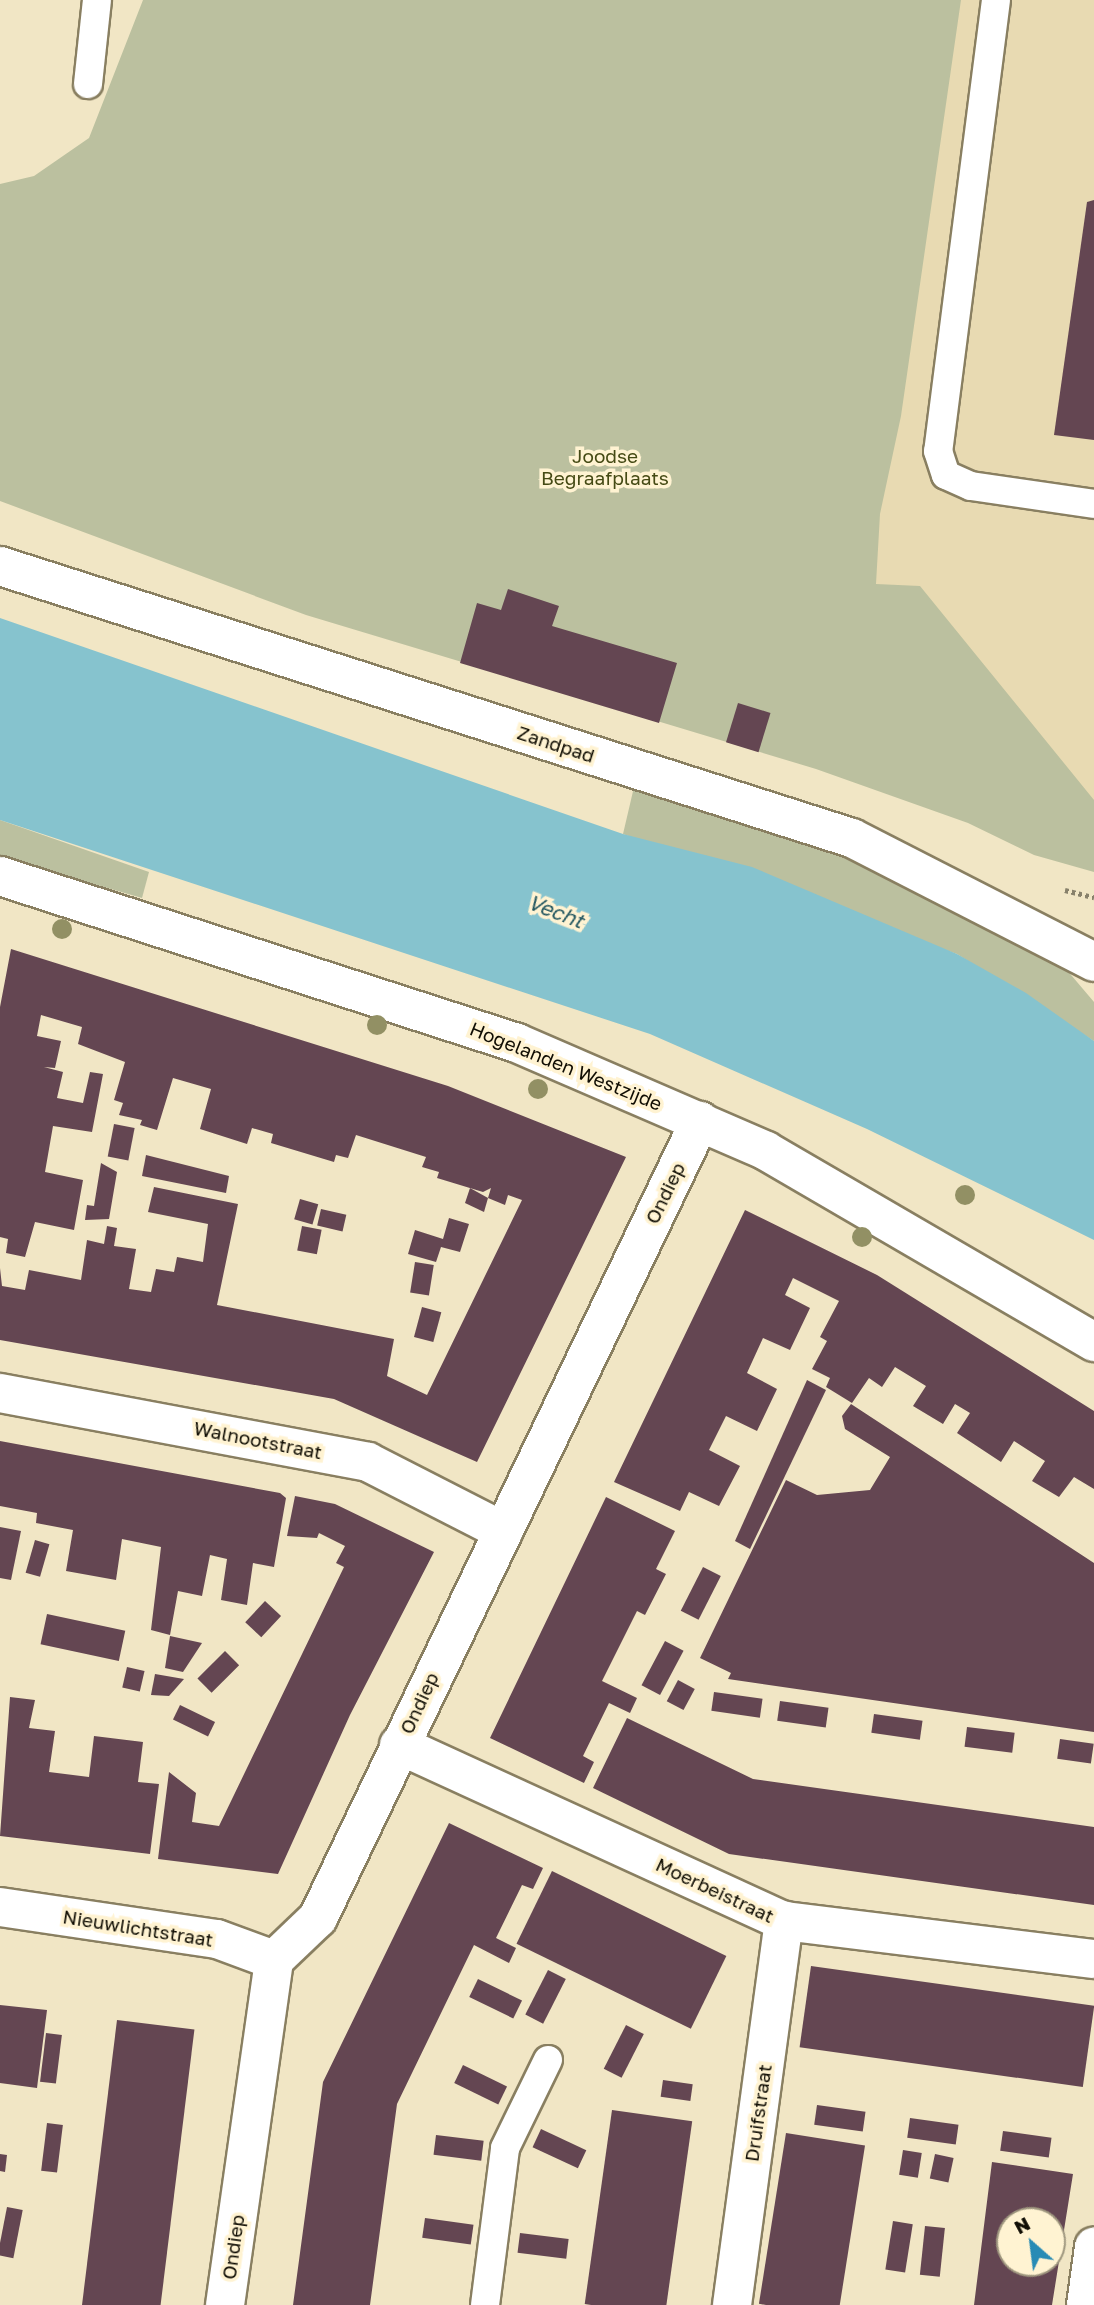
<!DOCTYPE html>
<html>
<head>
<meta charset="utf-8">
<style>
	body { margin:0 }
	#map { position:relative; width:1094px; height:2305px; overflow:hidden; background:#f1e6c5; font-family:"Golos Text",sans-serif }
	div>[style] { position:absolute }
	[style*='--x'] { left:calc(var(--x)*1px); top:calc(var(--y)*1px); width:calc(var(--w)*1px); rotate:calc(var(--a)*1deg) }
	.built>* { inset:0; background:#e8dab2 }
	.green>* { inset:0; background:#bbc09f }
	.water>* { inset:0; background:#86c3ce }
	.building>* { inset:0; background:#644652; transform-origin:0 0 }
	.path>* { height:4.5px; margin-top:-2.25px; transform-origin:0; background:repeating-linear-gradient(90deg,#88816b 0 3.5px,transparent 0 7px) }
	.roads { filter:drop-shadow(2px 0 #897f61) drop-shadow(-2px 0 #897f61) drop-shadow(0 2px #897f61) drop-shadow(0 -2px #897f61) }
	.lane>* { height:28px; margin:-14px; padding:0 14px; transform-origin:14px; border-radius:14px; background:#fff }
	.street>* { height:38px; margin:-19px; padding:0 19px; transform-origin:19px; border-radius:19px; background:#fff }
	.trees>* { width:20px; height:20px; margin:-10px; border-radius:50%; background:#929064 }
	span { translate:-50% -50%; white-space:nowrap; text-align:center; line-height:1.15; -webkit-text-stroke:7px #fff3d2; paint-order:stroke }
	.park-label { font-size:19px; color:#454a14 }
	.street-label { font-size:19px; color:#100d03 }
	.water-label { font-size:21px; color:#245861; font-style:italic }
	.north { position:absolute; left:996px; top:2207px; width:70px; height:70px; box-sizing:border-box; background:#fff3d2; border:2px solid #9f977f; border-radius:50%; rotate:332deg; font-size:19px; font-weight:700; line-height:28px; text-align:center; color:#100d03 }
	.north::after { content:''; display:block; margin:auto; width:24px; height:32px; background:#288bb5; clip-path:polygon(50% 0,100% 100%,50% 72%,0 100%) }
</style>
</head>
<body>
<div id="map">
	<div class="built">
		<i style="clip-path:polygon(885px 0,1094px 0,1094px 831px,775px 672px)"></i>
	</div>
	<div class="green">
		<i style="clip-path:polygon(143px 0,961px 0,901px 416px,880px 514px,876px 584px,920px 586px,1094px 800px,1094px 872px,1034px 855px,968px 823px,816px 769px,306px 615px,0 501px,0 184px,34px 176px,89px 138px)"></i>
		<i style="clip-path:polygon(634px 787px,852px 860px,1011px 931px,1066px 969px,1094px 1002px,1094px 1041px,957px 954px,623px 834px)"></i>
		<i style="clip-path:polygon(0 820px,149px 872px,142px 898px,0 857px)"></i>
	</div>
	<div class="water">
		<i style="clip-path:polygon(0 618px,623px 834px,752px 867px,957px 954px,1026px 993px,1094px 1041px,1094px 1240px,867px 1129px,650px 1034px,0 820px)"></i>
	</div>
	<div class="building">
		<i style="clip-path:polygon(1094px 200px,1094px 440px,1054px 435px,1087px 202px)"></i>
		<i style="clip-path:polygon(508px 589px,559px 606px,552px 626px,677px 663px,659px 723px,460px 663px,477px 603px,501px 610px)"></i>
		<i style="left:738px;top:703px;width:34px;height:41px;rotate:17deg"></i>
		<i style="clip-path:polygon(11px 949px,448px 1086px,626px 1157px,477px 1462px,334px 1399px,0 1340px,0 1268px,2px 1286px,25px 1290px,29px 1270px,81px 1280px,87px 1240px,104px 1244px,107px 1226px,117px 1228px,114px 1246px,136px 1249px,129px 1289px,151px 1292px,156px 1269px,174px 1272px,177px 1257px,203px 1262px,208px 1224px,148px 1212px,154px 1187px,238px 1204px,217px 1305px,394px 1339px,387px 1376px,427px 1395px,522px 1200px,508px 1195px,505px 1205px,488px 1198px,491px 1188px,483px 1192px,437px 1178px,439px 1172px,422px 1167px,426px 1157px,356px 1135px,348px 1158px,336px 1155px,334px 1162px,271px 1143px,273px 1134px,252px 1128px,247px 1144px,200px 1129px,211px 1089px,173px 1078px,157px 1130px,140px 1125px,142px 1120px,119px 1115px,123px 1103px,114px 1100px,125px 1062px,78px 1044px,82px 1027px,41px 1015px,37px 1036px,61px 1041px,55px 1068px,44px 1067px,63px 1072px,57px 1098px,83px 1103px,90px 1072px,103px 1074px,92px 1132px,53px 1126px,45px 1172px,83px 1180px,74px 1230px,35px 1222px,25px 1257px,6px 1253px,8px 1239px,0 1237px,0 1007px)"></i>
		<i style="left:114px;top:1124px;width:21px;height:33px;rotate:11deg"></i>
		<i style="clip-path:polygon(146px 1155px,229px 1176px,226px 1193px,142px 1176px)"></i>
		<i style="clip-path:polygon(101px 1163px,117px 1172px,109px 1219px,85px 1220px,87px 1205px,94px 1206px)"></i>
		<i style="clip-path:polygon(470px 1188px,488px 1198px,484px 1212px,465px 1203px)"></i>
		<i style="left:300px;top:1199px;width:19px;height:21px;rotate:16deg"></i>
		<i style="left:321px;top:1209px;width:26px;height:17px;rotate:13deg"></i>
		<i style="clip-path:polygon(745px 1210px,877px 1275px,1094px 1411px,1094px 1489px,1074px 1477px,1059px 1497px,1032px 1481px,1045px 1461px,1014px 1441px,1001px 1462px,957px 1433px,970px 1413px,955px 1404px,943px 1424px,913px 1406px,926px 1386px,895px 1367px,882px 1387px,869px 1378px,852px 1403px,826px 1387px,830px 1378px,812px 1369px,827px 1341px,820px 1337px,839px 1301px,793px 1278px,785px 1295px,810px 1308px,790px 1350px,763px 1338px,747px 1373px,777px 1389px,757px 1431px,726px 1416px,709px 1450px,740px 1466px,719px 1506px,689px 1492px,680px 1511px,614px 1482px)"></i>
		<i style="clip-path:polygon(449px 1218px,469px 1224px,460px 1252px,441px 1247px,436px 1262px,408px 1254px,415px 1230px,443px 1239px)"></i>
		<i style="left:302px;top:1226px;width:20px;height:25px;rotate:11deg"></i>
		<i style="left:415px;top:1262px;width:19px;height:31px;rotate:9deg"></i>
		<i style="left:422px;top:1307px;width:20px;height:31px;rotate:15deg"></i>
		<i style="clip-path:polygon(807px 1380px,826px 1390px,750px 1549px,735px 1541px)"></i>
		<i style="clip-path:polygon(851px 1404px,1094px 1563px,1094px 1732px,728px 1679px,731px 1673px,700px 1658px,786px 1480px,817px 1495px,870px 1490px,890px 1457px,845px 1429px,842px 1416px)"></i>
		<i style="clip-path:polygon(0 1441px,280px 1493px,286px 1498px,274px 1567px,253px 1563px,247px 1605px,221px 1600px,227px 1559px,210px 1555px,202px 1596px,178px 1591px,170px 1635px,151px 1630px,161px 1547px,122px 1539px,116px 1580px,66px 1571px,73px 1530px,36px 1523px,37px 1513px,0 1506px)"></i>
		<i style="clip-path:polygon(295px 1496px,335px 1504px,434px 1552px,350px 1715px,278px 1874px,158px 1859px,169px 1772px,196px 1793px,192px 1822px,219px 1826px,344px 1567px,336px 1563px,345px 1546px,319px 1533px,317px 1538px,287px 1536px)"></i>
		<i style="clip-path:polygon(606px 1497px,675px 1531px,656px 1569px,666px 1574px,645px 1615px,637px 1611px,602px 1681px,637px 1698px,630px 1713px,609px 1703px,583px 1756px,594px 1762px,584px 1783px,490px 1738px)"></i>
		<i style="clip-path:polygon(0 1527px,21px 1531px,11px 1580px,0 1578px)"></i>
		<i style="left:35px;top:1540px;width:15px;height:34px;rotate:16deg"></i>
		<i style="left:703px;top:1567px;width:20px;height:49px;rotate:27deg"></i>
		<i style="left:265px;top:1601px;width:22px;height:29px;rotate:43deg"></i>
		<i style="left:47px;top:1614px;width:80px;height:31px;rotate:12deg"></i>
		<i style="clip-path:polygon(170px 1636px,202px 1643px,183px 1672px,165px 1668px)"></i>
		<i style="left:665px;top:1641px;width:21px;height:50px;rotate:28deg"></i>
		<i style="left:225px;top:1651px;width:20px;height:39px;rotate:45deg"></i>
		<i style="left:127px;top:1667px;width:18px;height:21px;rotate:13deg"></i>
		<i style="clip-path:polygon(155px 1674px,184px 1679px,169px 1696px,151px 1695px)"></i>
		<i style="left:678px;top:1680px;width:19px;height:24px;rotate:28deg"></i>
		<i style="left:714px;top:1692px;width:49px;height:19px;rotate:8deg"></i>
		<i style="clip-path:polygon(10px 1697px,35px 1700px,29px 1728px,55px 1731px,49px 1772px,89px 1777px,94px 1736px,143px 1742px,138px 1782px,159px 1784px,150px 1854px,0 1836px)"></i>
		<i style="left:780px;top:1701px;width:49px;height:20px;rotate:8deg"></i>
		<i style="left:180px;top:1705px;width:39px;height:16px;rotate:26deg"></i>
		<i style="left:874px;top:1714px;width:49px;height:19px;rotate:8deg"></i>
		<i style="clip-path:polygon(627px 1718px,753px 1779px,1094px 1827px,1094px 1905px,729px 1854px,593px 1788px)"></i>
		<i style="left:967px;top:1727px;width:48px;height:20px;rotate:7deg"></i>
		<i style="left:1060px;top:1739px;width:34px;height:20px;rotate:8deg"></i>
		<i style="clip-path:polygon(449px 1823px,543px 1868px,533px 1889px,522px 1885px,496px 1938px,516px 1948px,509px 1963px,474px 1945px,397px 2104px,370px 2305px,293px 2305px,323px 2082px)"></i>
		<i style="left:552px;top:1871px;width:194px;height:81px;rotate:26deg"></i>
		<i style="left:811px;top:1966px;width:286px;height:82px;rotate:8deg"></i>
		<i style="left:548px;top:1970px;width:20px;height:50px;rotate:27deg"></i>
		<i style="left:478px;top:1979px;width:49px;height:20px;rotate:26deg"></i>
		<i style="clip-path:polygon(0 2005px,47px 2010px,37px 2088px,0 2083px)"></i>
		<i style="left:117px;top:2020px;width:78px;height:288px;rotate:7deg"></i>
		<i style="left:626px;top:2025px;width:20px;height:49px;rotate:27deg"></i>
		<i style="left:46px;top:2033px;width:16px;height:49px;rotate:7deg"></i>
		<i style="left:463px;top:2065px;width:49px;height:20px;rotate:26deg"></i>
		<i style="left:663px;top:2080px;width:30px;height:17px;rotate:8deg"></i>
		<i style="left:817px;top:2105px;width:49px;height:20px;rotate:8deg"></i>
		<i style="left:612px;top:2110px;width:81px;height:196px;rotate:8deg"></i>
		<i style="left:910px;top:2118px;width:49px;height:20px;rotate:8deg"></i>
		<i style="left:47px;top:2123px;width:16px;height:48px;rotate:7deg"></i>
		<i style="left:541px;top:2129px;width:50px;height:20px;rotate:25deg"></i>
		<i style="left:1003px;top:2131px;width:49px;height:20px;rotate:8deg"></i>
		<i style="left:786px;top:2133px;width:80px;height:173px;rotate:9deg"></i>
		<i style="left:436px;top:2135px;width:48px;height:20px;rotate:7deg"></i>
		<i style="left:903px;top:2150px;width:19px;height:25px;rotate:9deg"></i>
		<i style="clip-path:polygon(0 2154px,7px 2155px,5px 2172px,0 2171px)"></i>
		<i style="left:935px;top:2154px;width:19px;height:25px;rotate:12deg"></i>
		<i style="clip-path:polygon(evenodd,992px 2162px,1073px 2174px,1052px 2305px,974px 2305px,992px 2162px,1010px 2221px,1052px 2221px,1052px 2263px,1010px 2263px,1010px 2221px)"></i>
		<i style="left:7px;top:2207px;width:16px;height:49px;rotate:11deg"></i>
		<i style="left:425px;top:2218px;width:49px;height:20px;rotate:8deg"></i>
		<i style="left:893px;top:2221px;width:20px;height:49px;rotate:9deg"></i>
		<i style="left:925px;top:2226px;width:20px;height:49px;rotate:6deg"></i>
		<i style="left:520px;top:2233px;width:49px;height:20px;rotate:7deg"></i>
	</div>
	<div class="path">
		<i style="--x:1065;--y:890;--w:30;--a:14"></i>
	</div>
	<div class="roads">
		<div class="lane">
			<i style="--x:996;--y:0;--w:455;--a:97.3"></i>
			<i style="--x:938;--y:451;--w:25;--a:72"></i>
			<i style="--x:946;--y:475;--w:27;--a:24"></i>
			<i style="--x:971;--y:486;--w:124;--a:8.3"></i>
			<i style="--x:88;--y:84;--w:84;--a:-83.9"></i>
			<i style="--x:485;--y:2305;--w:158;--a:-82.7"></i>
			<i style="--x:505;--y:2148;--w:98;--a:-64"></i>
		</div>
		<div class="street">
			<i style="--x:0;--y:566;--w:894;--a:17.71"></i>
			<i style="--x:852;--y:838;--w:272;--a:27.1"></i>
			<i style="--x:0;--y:876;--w:543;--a:17.9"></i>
			<i style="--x:517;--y:1043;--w:271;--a:23.4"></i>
			<i style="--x:766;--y:1151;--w:380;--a:30.2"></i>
			<i style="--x:0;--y:1393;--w:374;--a:10.6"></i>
			<i style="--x:368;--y:1462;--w:152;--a:27.1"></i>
			<i style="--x:399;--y:1745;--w:423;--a:24.6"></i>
			<i style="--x:784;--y:1921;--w:312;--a:7"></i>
			<i style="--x:0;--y:1907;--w:219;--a:8.4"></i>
			<i style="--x:217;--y:1939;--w:61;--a:20.2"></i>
			<i style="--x:225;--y:2305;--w:348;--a:-81.9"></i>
			<i style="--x:274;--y:1960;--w:61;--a:-43.7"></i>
			<i style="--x:318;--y:1918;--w:884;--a:-64.39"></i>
			<i style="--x:732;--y:2305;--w:388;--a:-82.3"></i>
			<i style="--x:1086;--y:2305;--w:59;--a:-82.1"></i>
		</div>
	</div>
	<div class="trees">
		<i style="left:62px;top:929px"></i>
		<i style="left:377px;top:1025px"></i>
		<i style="left:538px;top:1089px"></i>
		<i style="left:965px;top:1195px"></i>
		<i style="left:862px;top:1237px"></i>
	</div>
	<div class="park-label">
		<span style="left:605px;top:467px">Joodse<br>Begraafplaats</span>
	</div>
	<div class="street-label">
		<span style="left:556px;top:744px;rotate:18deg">Zandpad</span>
		<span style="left:566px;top:1066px;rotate:22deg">Hogelanden Westzijde</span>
		<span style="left:665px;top:1193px;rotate:-64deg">Ondiep</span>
		<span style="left:258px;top:1440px;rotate:11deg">Walnootstraat</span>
		<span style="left:419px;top:1703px;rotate:-65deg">Ondiep</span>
		<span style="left:715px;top:1890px;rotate:25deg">Moerbeistraat</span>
		<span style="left:138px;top:1928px;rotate:9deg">Nieuwlichtstraat</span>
		<span style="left:758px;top:2113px;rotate:-82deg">Druifstraat</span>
		<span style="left:233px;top:2247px;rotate:-82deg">Ondiep</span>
	</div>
	<div class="water-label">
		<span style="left:556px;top:911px;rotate:21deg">Vecht</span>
	</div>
	<div class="north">N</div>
</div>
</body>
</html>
